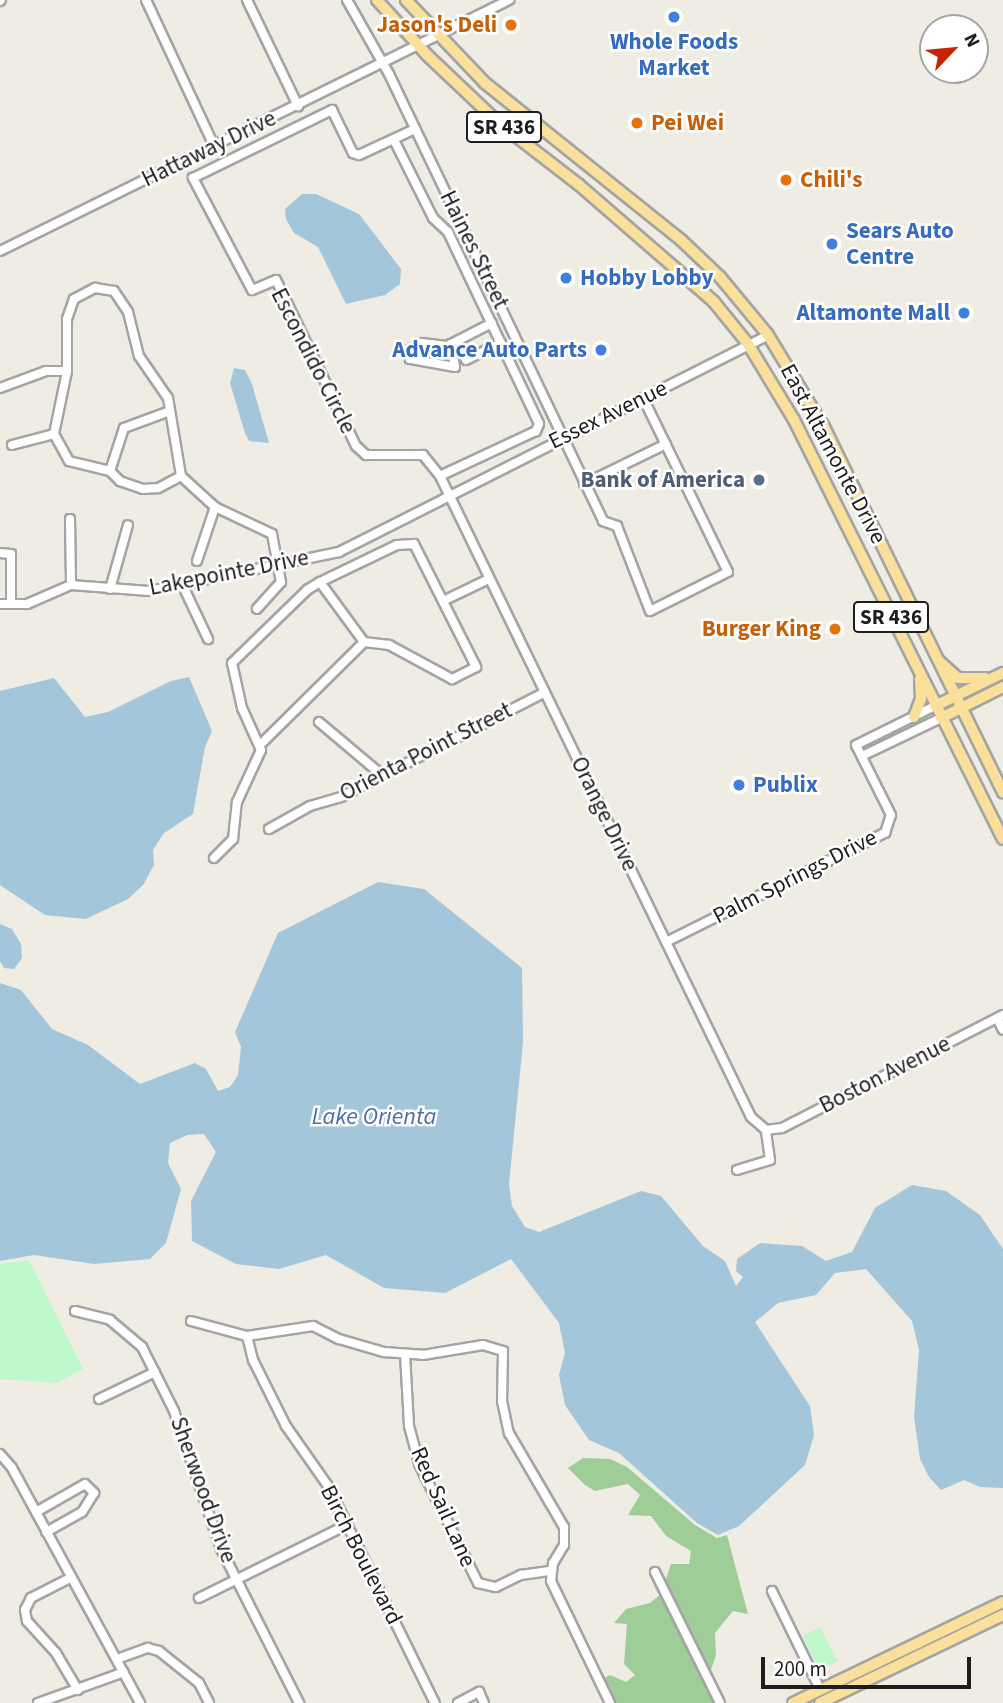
<!DOCTYPE html>
<html>
<head>
<meta charset="utf-8">
<style>
	body { margin:0 }
	#map { position:relative; width:1003px; height:1703px; overflow:hidden; background:#eeece3; font-family:"Source Sans 3",sans-serif }
	div>[style] { position:absolute }
	[style*='--x'] { left:calc(var(--x)*1px); top:calc(var(--y)*1px); width:calc(var(--w)*1px); rotate:calc(var(--a)*1deg) }
	.forest>* { inset:0; background:#9fcd98 }
	.park>* { inset:0; background:#bff8cd; transform-origin:0 0 }
	.water>* { inset:0; background:#a3c6db }
	.roads { filter:drop-shadow(2px 0 #a4a4a4) drop-shadow(-2px 0 #a4a4a4) drop-shadow(0 2px #a4a4a4) drop-shadow(0 -2px #a4a4a4) }
	.minor>* { height:8px; margin:-4px; padding:0 4px; transform-origin:4px; border-radius:4px; background:#fff }
	.major>* { height:10px; margin:-5px; padding:0 5px; transform-origin:5px; border-radius:5px; background:#fae09b }
	.dots>* { width:19px; height:19px; translate:-50% -50%; box-sizing:border-box; border:4px solid #fff; border-radius:50% }
	span { translate:-50% -50%; white-space:nowrap; text-align:center; line-height:1.15; -webkit-text-stroke:5px #fff; paint-order:stroke }
	.shield-label span { padding:2px 5px; background:#fff; border:2px solid; border-radius:5px; -webkit-text-stroke-width:0 }
	.shield-label { font-size:21px; color:#1d1d1d; font-weight:700 }
	.food-label { font-size:23px; color:#c56008; font-weight:700 }
	.right { translate:-100% -50%; text-align:right }
	.left { translate:0 -50%; text-align:left }
	.shop-label { font-size:23px; color:#366cbe; font-weight:700 }
	.street-label { font-size:23px; color:#1d1d1d }
	.service-label { font-size:23px; color:#4e5e75; font-weight:700 }
	.water-label { font-size:24px; color:#4b6caa; font-style:italic }
	.north { position:absolute; left:919px; top:14px; width:70px; height:70px; box-sizing:border-box; background:#fff; border:2px solid #a5a5a5; border-radius:50%; rotate:64deg; font-size:19px; font-weight:700; line-height:28px; text-align:center; color:#1d1d1d }
	.north::after { content:''; display:block; margin:auto; width:24px; height:32px; background:#c62203; clip-path:polygon(50% 0,100% 100%,50% 72%,0 100%) }
	.scale { position:absolute; left:761px; top:1657px; width:210px; height:32px; box-sizing:border-box; border:4px solid #1d1d1d; border-top:0; padding-left:9px; font-size:21px; line-height:24px; white-space:nowrap; color:#1d1d1d; -webkit-text-stroke:5px #fff; paint-order:stroke }
</style>
</head>
<body>
<div id="map">
	<div class="forest">
		<i style="clip-path:polygon(583px 1458px,610px 1459px,627px 1467px,695px 1525px,717px 1538px,727px 1535px,748px 1614px,733px 1611px,715px 1633px,716px 1655px,710px 1673px,665px 1582px,671px 1564px,689px 1564px,691px 1551px,666px 1536px,651px 1516px,628px 1515px,640px 1495px,628px 1484px,595px 1491px,585px 1485px,568px 1468px)"></i>
		<i style="clip-path:polygon(661px 1594px,712px 1696px,713px 1703px,615px 1703px,603px 1679px,610px 1675px,626px 1682px,635px 1675px,624px 1664px,627px 1624px,614px 1623px,626px 1609px,650px 1603px)"></i>
	</div>
	<div class="park">
		<i style="clip-path:polygon(29px 1260px,83px 1369px,57px 1383px,0 1379px,0 1264px)"></i>
		<i style="left:820px;top:1627px;width:39px;height:20px;rotate:63deg"></i>
	</div>
	<div class="water">
		<i style="clip-path:polygon(302px 194px,316px 194px,359px 214px,401px 269px,400px 284px,385px 295px,346px 304px,318px 247px,294px 233px,286px 219px,285px 209px)"></i>
		<i style="clip-path:polygon(234px 368px,245px 370px,252px 384px,269px 443px,249px 441px,245px 433px,230px 383px)"></i>
		<i style="clip-path:polygon(189px 677px,212px 731px,205px 747px,193px 814px,164px 833px,153px 850px,154px 865px,143px 885px,128px 899px,86px 919px,45px 915px,0 885px,0 691px,54px 678px,85px 717px,108px 712px,171px 681px)"></i>
		<i style="clip-path:polygon(378px 882px,424px 889px,522px 968px,523px 1042px,509px 1184px,512px 1206px,525px 1227px,539px 1232px,641px 1191px,661px 1196px,703px 1246px,725px 1261px,736px 1286px,743px 1277px,736px 1271px,737px 1259px,760px 1243px,802px 1246px,826px 1261px,852px 1252px,875px 1208px,912px 1185px,946px 1191px,980px 1215px,1003px 1249px,1003px 1488px,980px 1487px,964px 1480px,941px 1490px,929px 1477px,920px 1459px,914px 1417px,919px 1350px,912px 1321px,866px 1269px,835px 1273px,816px 1295px,778px 1303px,755px 1322px,810px 1406px,814px 1435px,805px 1465px,739px 1526px,718px 1535px,697px 1523px,619px 1453px,589px 1440px,565px 1405px,559px 1375px,565px 1353px,559px 1323px,511px 1259px,445px 1293px,384px 1288px,326px 1255px,279px 1269px,236px 1264px,192px 1241px,191px 1201px,216px 1152px,204px 1134px,187px 1135px,170px 1143px,168px 1163px,181px 1189px,166px 1243px,150px 1259px,94px 1264px,34px 1255px,0 1261px,0 983px,21px 990px,52px 1029px,88px 1045px,140px 1084px,195px 1063px,206px 1069px,218px 1091px,230px 1087px,238px 1075px,241px 1047px,235px 1032px,278px 933px)"></i>
		<i style="clip-path:polygon(0 924px,12px 929px,21px 944px,22px 958px,14px 969px,4px 968px,0 961px)"></i>
	</div>
	<div class="roads">
		<div class="minor">
			<i style="--x:146;--y:0;--w:161;--a:65"></i>
			<i style="--x:247;--y:0;--w:118;--a:64.3"></i>
			<i style="--x:347;--y:0;--w:85;--a:60.4"></i>
			<i style="--x:389;--y:74;--w:496;--a:64.4"></i>
			<i style="--x:603;--y:521;--w:15;--a:20"></i>
			<i style="--x:617;--y:526;--w:91;--a:68.8"></i>
			<i style="--x:650;--y:611;--w:87;--a:-26.6"></i>
			<i style="--x:728;--y:572;--w:194;--a:-116"></i>
			<i style="--x:0;--y:1;--w:1;--a:-45"></i>
			<i style="--x:394;--y:140;--w:87;--a:63.4"></i>
			<i style="--x:433;--y:218;--w:21;--a:43"></i>
			<i style="--x:448;--y:232;--w:212;--a:64.6"></i>
			<i style="--x:539;--y:424;--w:8;--a:113"></i>
			<i style="--x:536;--y:431;--w:106;--a:154.9"></i>
			<i style="--x:440;--y:476;--w:27;--a:-129"></i>
			<i style="--x:423;--y:455;--w:57;--a:180"></i>
			<i style="--x:366;--y:455;--w:13;--a:-138"></i>
			<i style="--x:356;--y:446;--w:184;--a:-115.7"></i>
			<i style="--x:276;--y:280;--w:26;--a:157"></i>
			<i style="--x:252;--y:290;--w:127;--a:-117.8"></i>
			<i style="--x:193;--y:178;--w:155;--a:-26.1"></i>
			<i style="--x:332;--y:110;--w:48;--a:64"></i>
			<i style="--x:353;--y:153;--w:6;--a:18"></i>
			<i style="--x:359;--y:155;--w:62;--a:-24.9"></i>
			<i style="--x:0;--y:251;--w:568;--a:-26.25"></i>
			<i style="--x:95;--y:288;--w:19;--a:9"></i>
			<i style="--x:114;--y:291;--w:25;--a:56"></i>
			<i style="--x:128;--y:312;--w:45;--a:76"></i>
			<i style="--x:139;--y:356;--w:51;--a:55.4"></i>
			<i style="--x:168;--y:398;--w:79;--a:80.5"></i>
			<i style="--x:181;--y:476;--w:26;--a:152"></i>
			<i style="--x:158;--y:488;--w:15;--a:176"></i>
			<i style="--x:143;--y:489;--w:24;--a:-161"></i>
			<i style="--x:120;--y:481;--w:14;--a:-135"></i>
			<i style="--x:110;--y:471;--w:42;--a:-166.3"></i>
			<i style="--x:69;--y:461;--w:31;--a:-119"></i>
			<i style="--x:54;--y:434;--w:64;--a:-78.3"></i>
			<i style="--x:67;--y:371;--w:52;--a:-90"></i>
			<i style="--x:67;--y:319;--w:21;--a:-71"></i>
			<i style="--x:74;--y:299;--w:24;--a:-28"></i>
			<i style="--x:451;--y:344;--w:23;--a:80"></i>
			<i style="--x:455;--y:367;--w:46;--a:-169.9"></i>
			<i style="--x:410;--y:359;--w:9;--a:-90"></i>
			<i style="--x:410;--y:350;--w:14;--a:-30"></i>
			<i style="--x:422;--y:343;--w:25;--a:7"></i>
			<i style="--x:447;--y:346;--w:4;--a:-27"></i>
			<i style="--x:451;--y:344;--w:46;--a:-27.1"></i>
			<i style="--x:466;--y:360;--w:39;--a:-26"></i>
			<i style="--x:0;--y:388;--w:49;--a:-20.3"></i>
			<i style="--x:46;--y:371;--w:21;--a:0"></i>
			<i style="--x:12;--y:445;--w:43;--a:-14.7"></i>
			<i style="--x:110;--y:471;--w:45;--a:-72"></i>
			<i style="--x:124;--y:428;--w:49;--a:-20.3"></i>
			<i style="--x:181;--y:476;--w:46;--a:42.4"></i>
			<i style="--x:215;--y:507;--w:63;--a:25.3"></i>
			<i style="--x:272;--y:534;--w:49;--a:79.4"></i>
			<i style="--x:281;--y:582;--w:36;--a:132"></i>
			<i style="--x:440;--y:476;--w:712;--a:64.12"></i>
			<i style="--x:751;--y:1117;--w:20;--a:41"></i>
			<i style="--x:584;--y:484;--w:91;--a:-26"></i>
			<i style="--x:70;--y:519;--w:66;--a:89.1"></i>
			<i style="--x:0;--y:553;--w:11;--a:5"></i>
			<i style="--x:11;--y:554;--w:50;--a:90"></i>
			<i style="--x:197;--y:561;--w:57;--a:-71.6"></i>
			<i style="--x:182;--y:584;--w:61;--a:64.7"></i>
			<i style="--x:110;--y:589;--w:66;--a:-74.3"></i>
			<i style="--x:443;--y:601;--w:51;--a:-25.6"></i>
			<i style="--x:0;--y:604;--w:27;--a:0"></i>
			<i style="--x:27;--y:604;--w:48;--a:-23.4"></i>
			<i style="--x:71;--y:585;--w:78;--a:4.4"></i>
			<i style="--x:149;--y:591;--w:194;--a:-11.6"></i>
			<i style="--x:339;--y:552;--w:481;--a:-26.8"></i>
			<i style="--x:319;--y:722;--w:82;--a:40.1"></i>
			<i style="--x:260;--y:745;--w:146;--a:-44.7"></i>
			<i style="--x:862;--y:756;--w:88;--a:-25.7"></i>
			<i style="--x:269;--y:829;--w:47;--a:-29.3"></i>
			<i style="--x:310;--y:806;--w:32;--a:-16"></i>
			<i style="--x:341;--y:797;--w:229;--a:-27.2"></i>
			<i style="--x:214;--y:858;--w:27;--a:-45"></i>
			<i style="--x:233;--y:839;--w:37;--a:-84"></i>
			<i style="--x:237;--y:802;--w:57;--a:-65.2"></i>
			<i style="--x:261;--y:750;--w:46;--a:-114.3"></i>
			<i style="--x:242;--y:708;--w:46;--a:-102.5"></i>
			<i style="--x:232;--y:663;--w:105;--a:-44.2"></i>
			<i style="--x:307;--y:590;--w:15;--a:-32"></i>
			<i style="--x:320;--y:582;--w:85;--a:-25.7"></i>
			<i style="--x:397;--y:545;--w:17;--a:-3"></i>
			<i style="--x:414;--y:544;--w:138;--a:63.2"></i>
			<i style="--x:476;--y:667;--w:27;--a:153"></i>
			<i style="--x:452;--y:679;--w:72;--a:-151.6"></i>
			<i style="--x:389;--y:645;--w:25;--a:-173"></i>
			<i style="--x:364;--y:642;--w:74;--a:-126.3"></i>
			<i style="--x:666;--y:942;--w:245;--a:-26.5"></i>
			<i style="--x:885;--y:833;--w:19;--a:-72"></i>
			<i style="--x:891;--y:815;--w:78;--a:-116.6"></i>
			<i style="--x:856;--y:745;--w:88;--a:-26.3"></i>
			<i style="--x:997;--y:1018;--w:13;--a:63"></i>
			<i style="--x:766;--y:1130;--w:16;--a:-7"></i>
			<i style="--x:782;--y:1128;--w:248;--a:-27.1"></i>
			<i style="--x:737;--y:1170;--w:34;--a:-17"></i>
			<i style="--x:770;--y:1160;--w:30;--a:-98"></i>
			<i style="--x:75;--y:1311;--w:36;--a:14"></i>
			<i style="--x:110;--y:1320;--w:42;--a:40.2"></i>
			<i style="--x:142;--y:1347;--w:72;--a:63.4"></i>
			<i style="--x:174;--y:1411;--w:146;--a:71.2"></i>
			<i style="--x:221;--y:1549;--w:173;--a:63.1"></i>
			<i style="--x:191;--y:1321;--w:58;--a:15"></i>
			<i style="--x:247;--y:1336;--w:67;--a:-8.6"></i>
			<i style="--x:313;--y:1326;--w:29;--a:27"></i>
			<i style="--x:339;--y:1339;--w:47;--a:16.1"></i>
			<i style="--x:384;--y:1352;--w:39;--a:4"></i>
			<i style="--x:423;--y:1355;--w:61;--a:-9.5"></i>
			<i style="--x:483;--y:1345;--w:21;--a:17"></i>
			<i style="--x:503;--y:1351;--w:50;--a:91.1"></i>
			<i style="--x:502;--y:1401;--w:33;--a:78"></i>
			<i style="--x:509;--y:1433;--w:109;--a:59.7"></i>
			<i style="--x:564;--y:1527;--w:18;--a:90"></i>
			<i style="--x:564;--y:1545;--w:21;--a:121"></i>
			<i style="--x:553;--y:1563;--w:18;--a:96"></i>
			<i style="--x:551;--y:1581;--w:136;--a:64.2"></i>
			<i style="--x:247;--y:1336;--w:25;--a:76"></i>
			<i style="--x:253;--y:1360;--w:74;--a:63.4"></i>
			<i style="--x:286;--y:1426;--w:73;--a:55"></i>
			<i style="--x:328;--y:1486;--w:242;--a:63.8"></i>
			<i style="--x:405;--y:1354;--w:72;--a:86.8"></i>
			<i style="--x:409;--y:1426;--w:39;--a:75"></i>
			<i style="--x:419;--y:1464;--w:133;--a:63.6"></i>
			<i style="--x:478;--y:1583;--w:18;--a:13"></i>
			<i style="--x:496;--y:1587;--w:28;--a:-26"></i>
			<i style="--x:521;--y:1575;--w:30;--a:-8"></i>
			<i style="--x:99;--y:1399;--w:62;--a:-25.7"></i>
			<i style="--x:0;--y:1454;--w:18;--a:49"></i>
			<i style="--x:12;--y:1468;--w:268;--a:61.4"></i>
			<i style="--x:36;--y:1512;--w:56;--a:-29.7"></i>
			<i style="--x:85;--y:1484;--w:13;--a:45"></i>
			<i style="--x:94;--y:1493;--w:22;--a:122"></i>
			<i style="--x:82;--y:1512;--w:41;--a:150.9"></i>
			<i style="--x:655;--y:1572;--w:146;--a:63.6"></i>
			<i style="--x:70;--y:1578;--w:44;--a:152.9"></i>
			<i style="--x:31;--y:1598;--w:13;--a:117"></i>
			<i style="--x:25;--y:1610;--w:11;--a:80"></i>
			<i style="--x:27;--y:1621;--w:43;--a:47.8"></i>
			<i style="--x:56;--y:1653;--w:43;--a:59.3"></i>
			<i style="--x:772;--y:1591;--w:109;--a:63.9"></i>
			<i style="--x:199;--y:1598;--w:165;--a:-26.3"></i>
			<i style="--x:117;--y:1659;--w:33;--a:-20"></i>
			<i style="--x:148;--y:1648;--w:11;--a:15"></i>
			<i style="--x:159;--y:1651;--w:51;--a:38.7"></i>
			<i style="--x:199;--y:1683;--w:22;--a:63"></i>
			<i style="--x:38;--y:1703;--w:91;--a:-19.8"></i>
			<i style="--x:458;--y:1703;--w:24;--a:-28"></i>
			<i style="--x:479;--y:1692;--w:12;--a:66"></i>
		</div>
		<div class="major">
			<i style="--x:377;--y:0;--w:74;--a:47.7"></i>
			<i style="--x:427;--y:55;--w:99;--a:43.4"></i>
			<i style="--x:499;--y:123;--w:100;--a:37.7"></i>
			<i style="--x:578;--y:184;--w:180;--a:40.9"></i>
			<i style="--x:714;--y:302;--w:54;--a:51"></i>
			<i style="--x:748;--y:344;--w:89;--a:58.8"></i>
			<i style="--x:794;--y:420;--w:468;--a:63.5"></i>
			<i style="--x:406;--y:0;--w:115;--a:46.4"></i>
			<i style="--x:485;--y:83;--w:251;--a:38.7"></i>
			<i style="--x:681;--y:240;--w:54;--a:43.5"></i>
			<i style="--x:720;--y:277;--w:75;--a:50.4"></i>
			<i style="--x:768;--y:335;--w:108;--a:58.7"></i>
			<i style="--x:824;--y:427;--w:407;--a:63.9"></i>
			<i style="--x:940;--y:662;--w:24;--a:42"></i>
			<i style="--x:958;--y:678;--w:27;--a:0"></i>
			<i style="--x:935;--y:706;--w:76;--a:-25.9"></i>
			<i style="--x:914;--y:717;--w:19;--a:-69"></i>
			<i style="--x:921;--y:699;--w:20;--a:-93"></i>
			<i style="--x:941;--y:718;--w:69;--a:-26.6"></i>
			<i style="--x:793;--y:1703;--w:233;--a:-25.7"></i>
			<i style="--x:820;--y:1703;--w:203;--a:-25.7"></i>
		</div>
	</div>
	<div class="dots">
		<i style="left:674px;top:17px;background:#3f7fe0"></i>
		<i style="left:511px;top:25px;background:#e8710a"></i>
		<i style="left:637px;top:123px;background:#e8710a"></i>
		<i style="left:786px;top:180px;background:#e8710a"></i>
		<i style="left:832px;top:244px;background:#3f7fe0"></i>
		<i style="left:566px;top:278px;background:#3f7fe0"></i>
		<i style="left:964px;top:313px;background:#3f7fe0"></i>
		<i style="left:601px;top:350px;background:#3f7fe0"></i>
		<i style="left:759px;top:480px;background:#5c6f8a"></i>
		<i style="left:835px;top:629px;background:#e8710a"></i>
		<i style="left:739px;top:785px;background:#3f7fe0"></i>
	</div>
	<div class="shield-label">
		<span style="left:504px;top:127px">SR 436</span>
		<span style="left:891px;top:617px">SR 436</span>
	</div>
	<div class="food-label">
		<span class="right" style="left:497px;top:25px">Jason's Deli</span>
		<span class="left" style="left:651px;top:123px">Pei Wei</span>
		<span class="left" style="left:800px;top:180px">Chili's</span>
		<span class="right" style="left:821px;top:629px">Burger King</span>
	</div>
	<div class="shop-label">
		<span style="left:674px;top:55px">Whole Foods<br>Market</span>
		<span class="left" style="left:846px;top:244px">Sears Auto<br>Centre</span>
		<span class="left" style="left:580px;top:278px">Hobby Lobby</span>
		<span class="right" style="left:950px;top:313px">Altamonte Mall</span>
		<span class="right" style="left:587px;top:350px">Advance Auto Parts</span>
		<span class="left" style="left:753px;top:785px">Publix</span>
	</div>
	<div class="street-label">
		<span style="left:209px;top:149px;rotate:-26deg">Hattaway Drive</span>
		<span style="left:474px;top:250px;rotate:64deg">Haines Street</span>
		<span style="left:313px;top:361px;rotate:63deg">Escondido Circle</span>
		<span style="left:608px;top:415px;rotate:-26deg">Essex Avenue</span>
		<span style="left:833px;top:454px;rotate:62deg">East Altamonte Drive</span>
		<span style="left:229px;top:573px;rotate:-11deg">Lakepointe Drive</span>
		<span style="left:426px;top:752px;rotate:-27deg">Orienta Point Street</span>
		<span style="left:604px;top:814px;rotate:64deg">Orange Drive</span>
		<span style="left:795px;top:877px;rotate:-27deg">Palm Springs Drive</span>
		<span style="left:885px;top:1075px;rotate:-27deg">Boston Avenue</span>
		<span style="left:203px;top:1490px;rotate:70deg">Sherwood Drive</span>
		<span style="left:443px;top:1507px;rotate:66deg">Red Sail Lane</span>
		<span style="left:361px;top:1555px;rotate:63deg">Birch Boulevard</span>
	</div>
	<div class="service-label">
		<span class="right" style="left:745px;top:480px">Bank of America</span>
	</div>
	<div class="water-label">
		<span style="left:374px;top:1117px">Lake Orienta</span>
	</div>
	<div class="north">N</div>
	<div class="scale">200 m</div>
</div>
</body>
</html>
